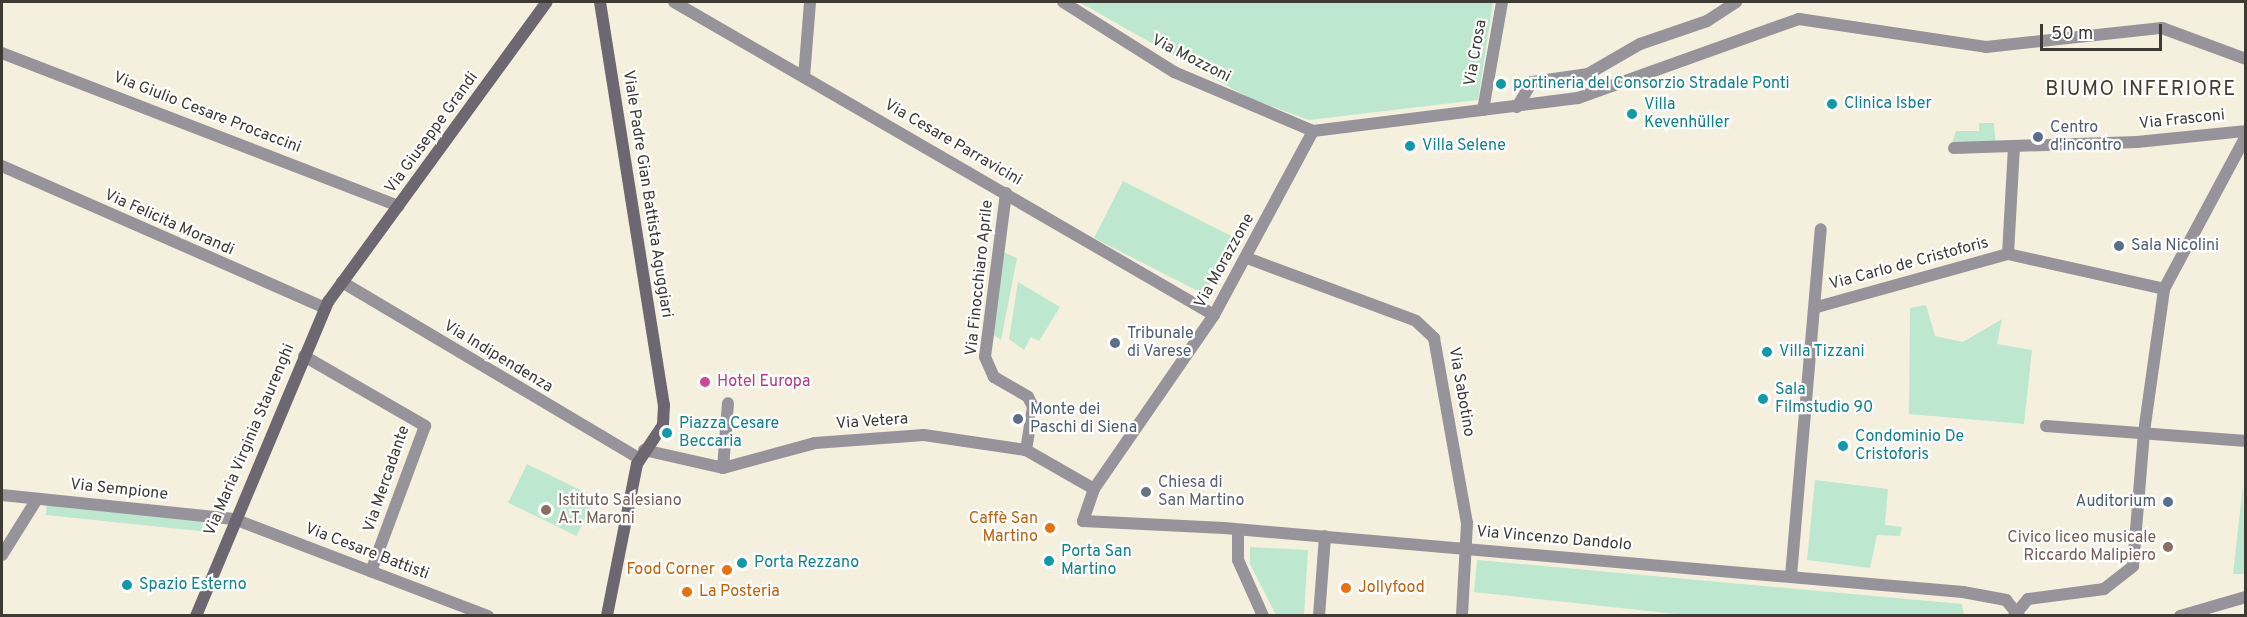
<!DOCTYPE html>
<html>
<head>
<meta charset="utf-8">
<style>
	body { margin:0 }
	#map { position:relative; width:2247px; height:617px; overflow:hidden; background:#f5f0de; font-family:Overpass,sans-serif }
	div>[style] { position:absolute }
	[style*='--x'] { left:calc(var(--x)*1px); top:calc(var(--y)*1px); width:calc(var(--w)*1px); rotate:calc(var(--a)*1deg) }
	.green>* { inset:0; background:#bee7cf; transform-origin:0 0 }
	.minor>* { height:12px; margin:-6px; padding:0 6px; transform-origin:6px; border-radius:6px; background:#97939a }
	.tertiary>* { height:12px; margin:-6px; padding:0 6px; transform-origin:6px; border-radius:6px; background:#97939a }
	.secondary>* { height:12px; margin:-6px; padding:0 6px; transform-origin:6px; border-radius:6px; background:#6d6771 }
	.dots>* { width:16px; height:16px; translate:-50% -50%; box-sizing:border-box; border:3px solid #fff; border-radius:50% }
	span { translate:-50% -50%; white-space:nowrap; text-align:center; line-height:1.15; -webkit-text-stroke:4.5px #fff; paint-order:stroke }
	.street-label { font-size:16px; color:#3d3b34 }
	.culture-label { font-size:16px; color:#0d838f }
	.left { translate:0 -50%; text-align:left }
	.service-label { font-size:16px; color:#4e5e75 }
	.right { translate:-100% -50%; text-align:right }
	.hotel-label { font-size:16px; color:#b23c85 }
	.worship-label { font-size:16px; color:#5b616d }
	.education-label { font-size:16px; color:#785e54 }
	.food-label { font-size:16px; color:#c56008 }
	.quarter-label { font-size:20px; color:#423d2f; letter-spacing:1.5px }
	.frame { position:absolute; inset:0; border:3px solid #3d3b34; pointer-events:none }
	.scale { position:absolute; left:2040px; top:24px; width:122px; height:27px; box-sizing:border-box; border:3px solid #3d3b34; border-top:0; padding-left:8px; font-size:18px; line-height:21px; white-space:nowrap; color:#3d3b34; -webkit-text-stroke:4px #fff; paint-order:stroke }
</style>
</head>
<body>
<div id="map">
	<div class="green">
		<i style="clip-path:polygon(1079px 2px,1493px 2px,1478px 100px,1309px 120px,1249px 98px)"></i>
		<i style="clip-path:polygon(1979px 123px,1994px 123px,1996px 148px,1951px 146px,1956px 131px,1979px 131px)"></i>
		<i style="left:1123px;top:181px;width:124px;height:64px;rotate:27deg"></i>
		<i style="clip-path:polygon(1003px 252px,1017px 258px,1001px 340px,992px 334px)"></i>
		<i style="clip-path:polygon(1018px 282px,1060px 307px,1039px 341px,1031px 337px,1024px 350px,1009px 339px)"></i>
		<i style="clip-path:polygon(1926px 305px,1935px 336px,1963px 342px,2002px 319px,1997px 344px,2032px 350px,2024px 424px,1909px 414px,1910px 308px)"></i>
		<i style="left:527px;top:464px;width:76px;height:43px;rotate:26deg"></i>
		<i style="clip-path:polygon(1815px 480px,1888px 489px,1885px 525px,1902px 527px,1900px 536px,1877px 535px,1870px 568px,1807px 560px)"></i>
		<i style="clip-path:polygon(2243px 485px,2245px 574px,2233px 574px)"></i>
		<i style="left:47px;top:503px;width:157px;height:12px;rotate:6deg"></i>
		<i style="clip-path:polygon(1250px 547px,1308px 550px,1304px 615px,1276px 615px,1250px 564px)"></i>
		<i style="clip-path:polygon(1477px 560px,1962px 604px,1964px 615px,1694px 616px,1474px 592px)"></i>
	</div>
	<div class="minor">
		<i style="--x:1063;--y:2;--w:131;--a:32.2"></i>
		<i style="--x:1174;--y:72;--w:151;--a:23"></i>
		<i style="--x:1313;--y:131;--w:267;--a:-7.1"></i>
		<i style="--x:1578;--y:98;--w:235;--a:-19.7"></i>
		<i style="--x:1799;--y:19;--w:189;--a:8.5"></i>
		<i style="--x:1986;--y:47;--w:177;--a:-6.2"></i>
		<i style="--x:2162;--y:28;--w:90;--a:20.3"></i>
		<i style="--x:2;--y:53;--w:425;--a:21.1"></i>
		<i style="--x:804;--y:77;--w:75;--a:-85.4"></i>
		<i style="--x:1517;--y:107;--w:29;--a:-59"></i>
		<i style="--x:1532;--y:82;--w:57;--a:-8.1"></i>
		<i style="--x:1588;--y:74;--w:60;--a:-30"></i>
		<i style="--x:1640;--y:44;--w:71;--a:-18.9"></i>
		<i style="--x:1707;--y:21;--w:35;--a:-33"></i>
		<i style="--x:1483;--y:110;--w:110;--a:-80"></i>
		<i style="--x:1954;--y:148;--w:183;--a:-1.9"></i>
		<i style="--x:2137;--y:142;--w:110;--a:-5.8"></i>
		<i style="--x:1006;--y:193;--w:165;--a:97.3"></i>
		<i style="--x:985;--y:357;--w:22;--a:66"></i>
		<i style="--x:994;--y:377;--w:39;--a:30"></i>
		<i style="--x:1028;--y:397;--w:11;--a:63"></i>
		<i style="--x:1033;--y:407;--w:44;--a:99.2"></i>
		<i style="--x:2008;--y:254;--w:106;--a:-86.8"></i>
		<i style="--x:1247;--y:258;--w:180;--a:20.4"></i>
		<i style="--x:1416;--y:321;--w:25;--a:43"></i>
		<i style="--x:1434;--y:338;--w:188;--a:79.9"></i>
		<i style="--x:1467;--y:523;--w:93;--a:93.1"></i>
		<i style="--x:342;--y:282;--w:345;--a:30.7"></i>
		<i style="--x:1817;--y:307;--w:198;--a:-15.5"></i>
		<i style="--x:2008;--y:254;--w:160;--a:12.6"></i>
		<i style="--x:1214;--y:315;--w:209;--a:-61.7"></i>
		<i style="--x:304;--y:356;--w:140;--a:30"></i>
		<i style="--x:425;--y:426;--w:155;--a:110.4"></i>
		<i style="--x:2046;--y:426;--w:201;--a:4.3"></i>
		<i style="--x:644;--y:450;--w:81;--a:12.8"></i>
		<i style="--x:723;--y:468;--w:95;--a:-15.2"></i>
		<i style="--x:815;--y:443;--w:109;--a:-4.2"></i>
		<i style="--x:924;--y:435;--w:103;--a:8.4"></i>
		<i style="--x:1026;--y:450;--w:78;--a:29.8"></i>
		<i style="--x:723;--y:468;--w:65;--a:-85.6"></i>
		<i style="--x:2;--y:495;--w:233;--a:5.9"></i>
		<i style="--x:234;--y:519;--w:272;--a:20.9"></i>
		<i style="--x:1238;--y:530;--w:30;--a:90"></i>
		<i style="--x:1238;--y:560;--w:61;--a:65.9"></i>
		<i style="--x:2;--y:555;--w:66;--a:-58"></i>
		<i style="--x:1791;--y:576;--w:348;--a:-85.1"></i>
		<i style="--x:1319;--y:616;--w:80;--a:-85.7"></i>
		<i style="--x:2014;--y:616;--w:22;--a:-51"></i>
		<i style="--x:2028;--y:599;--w:77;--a:-7.5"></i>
		<i style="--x:2104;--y:589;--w:37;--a:-38"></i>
		<i style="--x:2133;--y:566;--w:134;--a:-85.3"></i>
		<i style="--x:2144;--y:432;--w:144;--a:-82"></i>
		<i style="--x:2164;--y:289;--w:174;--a:-61.8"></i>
		<i style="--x:2180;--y:616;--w:69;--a:-16.1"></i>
	</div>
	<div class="tertiary">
		<i style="--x:674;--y:2;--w:624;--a:30.1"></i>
		<i style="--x:1214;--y:315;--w:211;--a:124.6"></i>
		<i style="--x:1094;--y:489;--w:34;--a:109"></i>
		<i style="--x:1083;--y:521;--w:141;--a:2.8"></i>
		<i style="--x:1224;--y:528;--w:742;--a:4.95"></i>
		<i style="--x:1963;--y:592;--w:44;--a:10.5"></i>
		<i style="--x:2006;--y:600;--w:21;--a:51"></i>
		<i style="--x:2;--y:166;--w:353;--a:23.7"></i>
	</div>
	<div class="secondary">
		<i style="--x:600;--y:2;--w:408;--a:81"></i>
		<i style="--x:664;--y:405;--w:20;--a:93"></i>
		<i style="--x:663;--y:425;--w:47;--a:123.7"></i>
		<i style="--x:637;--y:464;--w:155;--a:101.2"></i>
		<i style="--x:196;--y:616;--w:341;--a:-67.2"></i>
		<i style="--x:328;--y:302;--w:371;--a:-53.9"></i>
	</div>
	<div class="dots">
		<i style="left:1501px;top:84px;background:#0f9aa8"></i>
		<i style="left:1832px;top:104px;background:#0f9aa8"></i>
		<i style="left:1632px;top:114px;background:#0f9aa8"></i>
		<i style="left:2038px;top:137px;background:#5c6f8a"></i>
		<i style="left:1410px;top:146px;background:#0f9aa8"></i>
		<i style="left:2119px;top:246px;background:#5c6f8a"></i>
		<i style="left:1115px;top:343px;background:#5c6f8a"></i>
		<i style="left:1767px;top:352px;background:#0f9aa8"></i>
		<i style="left:705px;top:382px;background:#d1479c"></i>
		<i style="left:1763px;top:399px;background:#0f9aa8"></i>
		<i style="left:1018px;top:419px;background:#5c6f8a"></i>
		<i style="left:667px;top:433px;background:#0f9aa8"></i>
		<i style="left:1843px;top:446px;background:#0f9aa8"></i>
		<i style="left:1146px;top:492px;background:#6b7280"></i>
		<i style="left:2168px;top:502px;background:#5c6f8a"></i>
		<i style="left:546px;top:510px;background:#8d6e63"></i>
		<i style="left:1050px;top:528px;background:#e8710a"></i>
		<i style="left:2168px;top:547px;background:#8d6e63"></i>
		<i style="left:1049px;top:561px;background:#0f9aa8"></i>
		<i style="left:742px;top:563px;background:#0f9aa8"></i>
		<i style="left:727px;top:570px;background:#e8710a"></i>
		<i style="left:127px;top:585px;background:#0f9aa8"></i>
		<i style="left:1346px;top:588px;background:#e8710a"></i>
		<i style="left:687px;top:592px;background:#e8710a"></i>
	</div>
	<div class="street-label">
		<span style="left:1476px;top:53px;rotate:-80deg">Via Crosa</span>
		<span style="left:1191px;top:59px;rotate:27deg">Via Mozzoni</span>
		<span style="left:207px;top:113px;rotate:21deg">Via Giulio Cesare Procaccini</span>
		<span style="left:2182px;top:120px;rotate:-6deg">Via Frasconi</span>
		<span style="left:432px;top:133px;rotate:-54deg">Via Giuseppe Grandi</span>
		<span style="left:953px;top:143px;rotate:30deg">Via Cesare Parravicini</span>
		<span style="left:647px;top:194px;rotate:81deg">Viale Padre Gian Battista Aguggiari</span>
		<span style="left:169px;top:223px;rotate:24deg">Via Felicita Morandi</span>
		<span style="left:1225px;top:261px;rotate:-61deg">Via Morazzone</span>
		<span style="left:1909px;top:264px;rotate:-15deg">Via Carlo de Cristoforis</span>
		<span style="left:980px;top:278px;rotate:-84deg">Via Finocchiaro Aprile</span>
		<span style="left:498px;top:357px;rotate:31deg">Via Indipendenza</span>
		<span style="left:1461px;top:392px;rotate:80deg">Via Sabotino</span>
		<span style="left:872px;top:422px;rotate:-4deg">Via Vetera</span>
		<span style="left:250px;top:440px;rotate:-67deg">Via Maria Virginia Staurenghi</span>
		<span style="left:387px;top:479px;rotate:-71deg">Via Mercadante</span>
		<span style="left:119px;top:490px;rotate:6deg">Via Sempione</span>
		<span style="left:1554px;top:539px;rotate:5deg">Via Vincenzo Dandolo</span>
		<span style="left:367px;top:552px;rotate:21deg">Via Cesare Battisti</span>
	</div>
	<div class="culture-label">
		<span class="left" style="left:1513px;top:84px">portineria del Consorzio Stradale Ponti</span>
		<span class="left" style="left:1844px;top:104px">Clinica Isber</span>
		<span class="left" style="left:1644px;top:114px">Villa<br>Kevenhüller</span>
		<span class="left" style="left:1422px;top:146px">Villa Selene</span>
		<span class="left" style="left:1779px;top:352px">Villa Tizzani</span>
		<span class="left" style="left:1775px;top:399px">Sala<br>Filmstudio 90</span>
		<span class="left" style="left:679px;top:433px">Piazza Cesare<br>Beccaria</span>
		<span class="left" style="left:1855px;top:446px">Condominio De<br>Cristoforis</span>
		<span class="left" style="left:1061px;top:561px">Porta San<br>Martino</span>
		<span class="left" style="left:754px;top:563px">Porta Rezzano</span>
		<span class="left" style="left:139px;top:585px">Spazio Esterno</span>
	</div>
	<div class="service-label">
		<span class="left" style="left:2050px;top:137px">Centro<br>d'incontro</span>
		<span class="left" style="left:2131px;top:246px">Sala Nicolini</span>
		<span class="left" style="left:1127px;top:343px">Tribunale<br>di Varese</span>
		<span class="left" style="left:1030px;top:419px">Monte dei<br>Paschi di Siena</span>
		<span class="right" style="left:2156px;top:502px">Auditorium</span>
	</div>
	<div class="hotel-label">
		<span class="left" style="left:717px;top:382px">Hotel Europa</span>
	</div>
	<div class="worship-label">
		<span class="left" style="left:1158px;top:492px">Chiesa di<br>San Martino</span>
	</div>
	<div class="education-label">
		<span class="left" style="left:558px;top:510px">Istituto Salesiano<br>A.T. Maroni</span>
		<span class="right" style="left:2156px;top:547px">Civico liceo musicale<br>Riccardo Malipiero</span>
	</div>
	<div class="food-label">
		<span class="right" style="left:1038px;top:528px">Caffè San<br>Martino</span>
		<span class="right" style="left:715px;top:570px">Food Corner</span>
		<span class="left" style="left:1358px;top:588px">Jollyfood</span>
		<span class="left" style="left:699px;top:592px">La Posteria</span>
	</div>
	<div class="quarter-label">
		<span style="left:2141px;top:90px">BIUMO INFERIORE</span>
	</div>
	<div class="frame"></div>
	<div class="scale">50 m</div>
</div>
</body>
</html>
